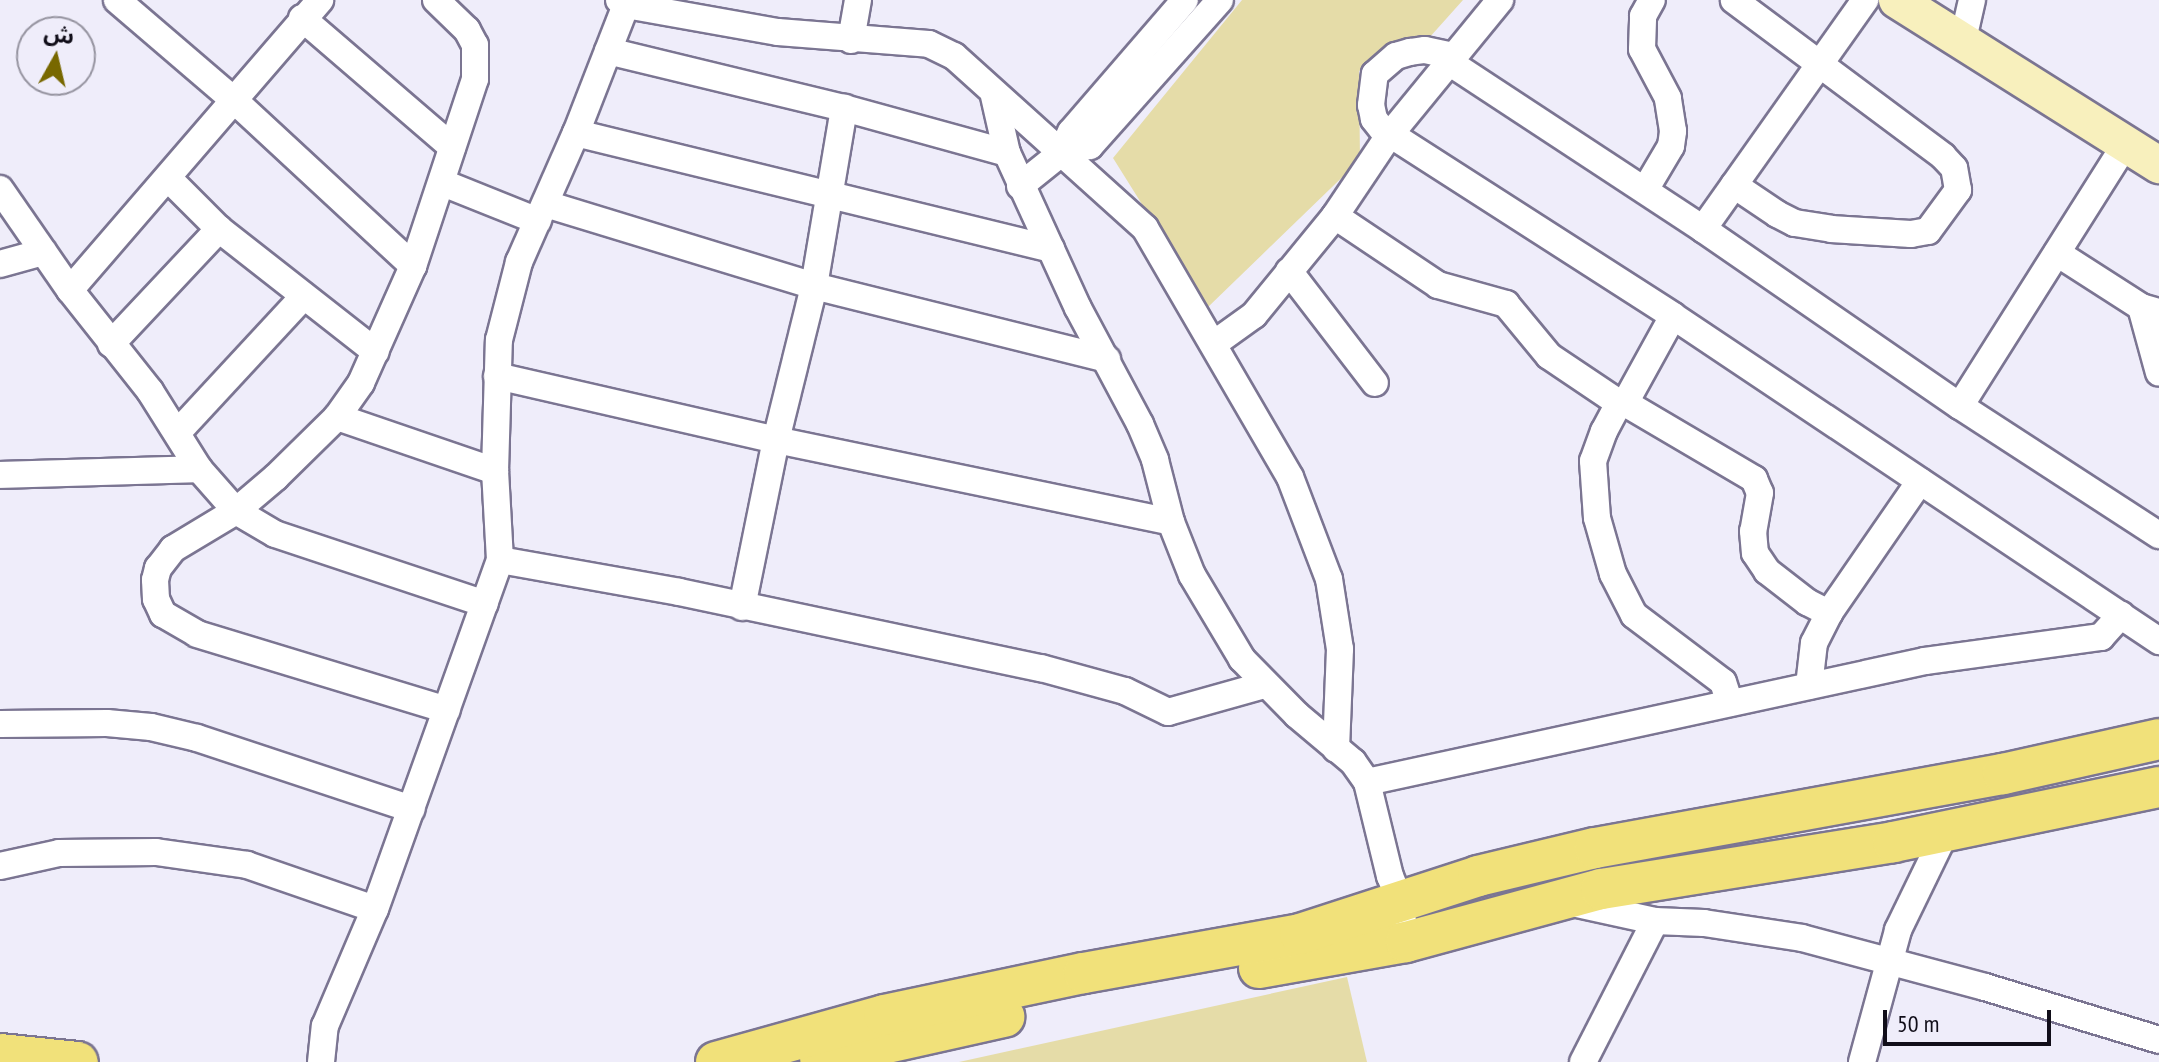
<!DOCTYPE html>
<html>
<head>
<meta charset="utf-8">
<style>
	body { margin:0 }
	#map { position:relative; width:2159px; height:1062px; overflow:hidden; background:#efedfa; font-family:"PT Sans Narrow","Noto Sans Arabic",sans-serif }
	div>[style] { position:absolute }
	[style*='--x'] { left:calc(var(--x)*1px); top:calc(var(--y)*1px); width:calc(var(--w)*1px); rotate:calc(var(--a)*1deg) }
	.green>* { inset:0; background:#e5dca8 }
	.roads { filter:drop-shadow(2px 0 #7b7592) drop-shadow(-2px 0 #7b7592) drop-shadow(0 2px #7b7592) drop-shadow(0 -2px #7b7592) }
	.street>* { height:26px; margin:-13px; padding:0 13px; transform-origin:13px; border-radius:13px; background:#fff }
	.secondary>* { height:36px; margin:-18px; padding:0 18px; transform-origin:18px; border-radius:18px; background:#f8f0bd }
	.primary>* { height:40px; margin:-20px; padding:0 20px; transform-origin:20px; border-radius:20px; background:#f1e17a }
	span { translate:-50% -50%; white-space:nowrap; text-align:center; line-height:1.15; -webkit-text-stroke:8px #efedfa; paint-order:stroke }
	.north { position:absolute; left:16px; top:16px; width:80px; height:80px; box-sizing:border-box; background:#efedfa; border:2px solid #9694a0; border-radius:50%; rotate:8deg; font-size:22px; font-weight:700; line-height:32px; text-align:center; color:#110e19 }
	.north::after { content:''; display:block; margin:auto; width:28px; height:36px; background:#786800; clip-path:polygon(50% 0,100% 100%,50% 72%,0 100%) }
	.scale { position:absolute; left:1883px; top:1010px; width:168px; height:36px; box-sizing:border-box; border:4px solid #110e19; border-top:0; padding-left:10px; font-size:24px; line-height:28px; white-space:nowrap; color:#110e19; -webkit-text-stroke:6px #efedfa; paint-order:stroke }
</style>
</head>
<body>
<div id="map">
	<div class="green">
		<i style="clip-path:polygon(1242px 0,1463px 0,1429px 38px,1401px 43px,1359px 71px,1360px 160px,1207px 308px,1113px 158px)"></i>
		<i style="clip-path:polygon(1347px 977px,1367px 1062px,959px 1062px)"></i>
	</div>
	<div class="roads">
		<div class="street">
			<i style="--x:117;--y:0;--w:155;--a:40.6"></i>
			<i style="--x:235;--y:101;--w:243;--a:42.8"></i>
			<i style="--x:436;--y:0;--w:43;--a:44.1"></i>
			<i style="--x:467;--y:30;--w:17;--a:62"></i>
			<i style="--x:475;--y:45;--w:34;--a:90"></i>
			<i style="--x:475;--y:79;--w:197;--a:108.3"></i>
			<i style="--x:413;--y:266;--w:128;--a:114"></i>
			<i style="--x:361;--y:383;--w:42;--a:125.2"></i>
			<i style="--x:337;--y:417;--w:86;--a:135.5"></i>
			<i style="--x:276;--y:477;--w:52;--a:139.6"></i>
			<i style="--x:236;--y:511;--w:74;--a:148.9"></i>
			<i style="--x:173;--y:549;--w:24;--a:128"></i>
			<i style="--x:158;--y:568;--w:12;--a:104"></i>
			<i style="--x:155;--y:580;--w:19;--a:87"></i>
			<i style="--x:156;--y:599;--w:17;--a:65"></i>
			<i style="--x:163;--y:614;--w:39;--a:30"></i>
			<i style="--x:197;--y:634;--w:261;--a:16.9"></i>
			<i style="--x:619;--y:0;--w:9;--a:36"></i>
			<i style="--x:626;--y:5;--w:154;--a:10.1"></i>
			<i style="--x:778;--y:32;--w:151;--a:4.5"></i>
			<i style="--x:929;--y:44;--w:28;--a:26"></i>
			<i style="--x:954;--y:56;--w:257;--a:42"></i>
			<i style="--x:1145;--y:228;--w:288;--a:59.8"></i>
			<i style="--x:1290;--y:477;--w:109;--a:69.1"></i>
			<i style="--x:1329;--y:579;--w:71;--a:81.1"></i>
			<i style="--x:1340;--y:649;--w:100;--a:92.3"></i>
			<i style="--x:302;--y:18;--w:198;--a:40.7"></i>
			<i style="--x:851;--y:40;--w:41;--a:-80.1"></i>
			<i style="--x:1962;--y:44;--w:45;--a:-77.2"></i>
			<i style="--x:608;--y:51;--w:243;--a:13.6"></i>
			<i style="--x:844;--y:108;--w:169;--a:15.4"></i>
			<i style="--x:1449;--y:62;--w:304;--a:33.3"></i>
			<i style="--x:1703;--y:229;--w:312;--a:34.6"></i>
			<i style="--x:1960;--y:406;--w:237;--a:33"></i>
			<i style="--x:994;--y:96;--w:58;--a:77.2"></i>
			<i style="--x:1007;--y:153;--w:170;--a:65.4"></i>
			<i style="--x:1078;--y:308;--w:132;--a:61.9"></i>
			<i style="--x:1140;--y:424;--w:39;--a:67"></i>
			<i style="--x:1155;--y:460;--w:64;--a:75.5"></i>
			<i style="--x:1171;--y:522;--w:57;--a:68.4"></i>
			<i style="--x:1192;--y:575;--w:98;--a:59.2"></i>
			<i style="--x:1242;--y:659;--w:78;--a:45.5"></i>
			<i style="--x:1297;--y:715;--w:73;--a:40"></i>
			<i style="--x:1353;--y:762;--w:24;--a:55"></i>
			<i style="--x:1367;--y:782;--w:97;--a:76.3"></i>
			<i style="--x:1390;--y:876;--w:27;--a:68"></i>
			<i style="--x:1400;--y:901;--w:41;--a:81.7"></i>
			<i style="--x:576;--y:133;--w:489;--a:13.7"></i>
			<i style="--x:1390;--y:134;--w:336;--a:32.7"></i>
			<i style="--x:1673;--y:316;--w:585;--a:33.77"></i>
			<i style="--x:1388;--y:137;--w:23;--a:-128"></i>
			<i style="--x:1374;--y:119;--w:14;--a:-102"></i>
			<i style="--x:1371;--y:105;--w:31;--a:-83"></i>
			<i style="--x:1375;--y:74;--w:28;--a:-41"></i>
			<i style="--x:1396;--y:56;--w:15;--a:-16"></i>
			<i style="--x:1410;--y:52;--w:15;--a:-8"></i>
			<i style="--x:1425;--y:50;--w:30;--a:12"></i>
			<i style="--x:1061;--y:153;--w:23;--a:-65"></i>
			<i style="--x:1071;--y:132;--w:174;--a:-49.2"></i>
			<i style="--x:168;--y:178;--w:72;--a:45"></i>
			<i style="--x:219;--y:229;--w:199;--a:38.1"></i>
			<i style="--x:443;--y:183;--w:102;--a:21.8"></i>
			<i style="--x:1734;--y:185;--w:52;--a:34"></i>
			<i style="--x:1777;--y:214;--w:20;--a:27"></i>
			<i style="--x:1795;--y:223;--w:36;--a:9"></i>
			<i style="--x:1831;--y:229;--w:80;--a:3.6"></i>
			<i style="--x:1911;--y:234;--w:17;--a:-10"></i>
			<i style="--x:1928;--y:231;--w:51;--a:-53.8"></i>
			<i style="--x:1958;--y:190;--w:22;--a:-100"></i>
			<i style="--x:1954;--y:168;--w:16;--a:-133"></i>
			<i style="--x:1943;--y:156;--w:261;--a:-143.3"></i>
			<i style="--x:1020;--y:186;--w:53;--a:-38.8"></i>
			<i style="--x:1061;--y:153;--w:30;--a:-14"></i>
			<i style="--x:1090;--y:146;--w:195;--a:-48.3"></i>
			<i style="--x:0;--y:189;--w:123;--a:55.3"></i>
			<i style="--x:70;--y:290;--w:129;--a:51.6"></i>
			<i style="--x:150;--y:391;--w:92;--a:57.9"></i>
			<i style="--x:199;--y:469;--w:56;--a:48.6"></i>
			<i style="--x:236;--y:511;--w:45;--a:30.5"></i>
			<i style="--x:275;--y:534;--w:221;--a:18.4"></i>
			<i style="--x:1645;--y:190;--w:51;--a:-59.4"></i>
			<i style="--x:1671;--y:146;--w:15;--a:-82"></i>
			<i style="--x:1673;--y:131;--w:33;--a:-99"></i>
			<i style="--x:1668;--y:98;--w:55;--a:-118"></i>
			<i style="--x:1642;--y:49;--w:33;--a:-88"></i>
			<i style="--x:1643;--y:16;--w:18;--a:-61"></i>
			<i style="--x:546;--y:204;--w:280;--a:17"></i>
			<i style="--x:814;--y:286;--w:302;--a:14"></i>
			<i style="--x:1335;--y:216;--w:124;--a:33.8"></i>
			<i style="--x:1438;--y:285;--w:71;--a:15.6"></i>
			<i style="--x:1506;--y:304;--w:67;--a:50.4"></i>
			<i style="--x:1549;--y:356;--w:84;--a:33.9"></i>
			<i style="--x:1703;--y:229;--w:281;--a:-54.7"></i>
			<i style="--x:2057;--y:253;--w:100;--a:32.7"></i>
			<i style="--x:2141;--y:307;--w:19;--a:16"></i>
			<i style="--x:0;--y:264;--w:45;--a:-15.6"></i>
			<i style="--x:1289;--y:271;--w:141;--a:52.5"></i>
			<i style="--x:70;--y:290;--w:383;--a:-49.2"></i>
			<i style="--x:2141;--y:307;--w:68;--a:74.7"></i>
			<i style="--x:1673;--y:316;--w:99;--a:118.9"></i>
			<i style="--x:1625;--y:403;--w:150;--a:30.5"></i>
			<i style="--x:1754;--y:479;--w:15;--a:67"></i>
			<i style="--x:1760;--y:493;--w:39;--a:100"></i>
			<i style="--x:1753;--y:531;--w:22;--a:85"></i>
			<i style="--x:1755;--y:553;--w:22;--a:56"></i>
			<i style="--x:1767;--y:571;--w:51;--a:37.8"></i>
			<i style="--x:1807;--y:602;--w:25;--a:27"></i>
			<i style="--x:1829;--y:613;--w:160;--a:-55.4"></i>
			<i style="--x:1215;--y:343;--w:48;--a:-35.7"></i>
			<i style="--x:1254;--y:315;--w:128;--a:-50.7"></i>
			<i style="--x:1335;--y:216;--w:95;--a:-56.1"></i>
			<i style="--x:1388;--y:137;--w:177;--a:-50.7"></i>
			<i style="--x:111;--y:344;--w:158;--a:-46.8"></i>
			<i style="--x:497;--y:376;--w:286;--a:12.9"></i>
			<i style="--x:776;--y:440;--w:403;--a:11.7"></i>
			<i style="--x:1625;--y:403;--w:6;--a:180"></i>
			<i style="--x:1619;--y:403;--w:32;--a:118"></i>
			<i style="--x:1604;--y:431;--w:32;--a:110"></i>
			<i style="--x:1593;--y:461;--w:57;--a:86"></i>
			<i style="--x:1597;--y:518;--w:58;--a:74.1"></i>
			<i style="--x:1613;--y:574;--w:46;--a:62.9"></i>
			<i style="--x:1634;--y:615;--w:111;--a:37"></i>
			<i style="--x:1723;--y:682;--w:22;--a:72"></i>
			<i style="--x:1960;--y:406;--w:309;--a:-57.7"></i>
			<i style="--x:337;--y:417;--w:167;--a:18.9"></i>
			<i style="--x:178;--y:432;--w:185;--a:-47.2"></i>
			<i style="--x:0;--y:475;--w:199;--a:-1.7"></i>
			<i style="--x:500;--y:560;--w:182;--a:10.1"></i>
			<i style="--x:679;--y:592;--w:370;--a:11.9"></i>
			<i style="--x:1041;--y:668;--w:87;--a:15.3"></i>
			<i style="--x:1125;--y:691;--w:48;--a:26"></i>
			<i style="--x:1168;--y:712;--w:101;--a:-15.6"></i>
			<i style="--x:742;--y:607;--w:170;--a:-78.5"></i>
			<i style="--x:776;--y:440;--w:159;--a:-76.1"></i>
			<i style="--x:814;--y:286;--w:181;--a:-80.4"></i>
			<i style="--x:1809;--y:686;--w:43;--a:-83.4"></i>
			<i style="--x:1814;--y:643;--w:34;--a:-63"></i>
			<i style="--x:0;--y:724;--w:107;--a:-0.5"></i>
			<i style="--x:107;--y:723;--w:44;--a:5.2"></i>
			<i style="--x:151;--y:727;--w:47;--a:13.4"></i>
			<i style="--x:197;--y:738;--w:226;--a:18.3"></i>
			<i style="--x:1367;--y:782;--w:571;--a:-12.23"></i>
			<i style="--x:1925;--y:661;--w:178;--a:-7.8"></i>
			<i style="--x:2101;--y:637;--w:30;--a:-48"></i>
			<i style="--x:0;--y:866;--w:60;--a:-12.4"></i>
			<i style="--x:59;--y:853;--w:97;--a:-0.6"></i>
			<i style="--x:156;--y:852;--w:92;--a:8.1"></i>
			<i style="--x:247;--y:865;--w:135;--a:19"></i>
			<i style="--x:1568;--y:902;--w:89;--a:12.3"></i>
			<i style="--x:1655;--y:921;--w:49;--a:2.3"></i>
			<i style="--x:1704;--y:923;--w:99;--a:8.7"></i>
			<i style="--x:1802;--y:938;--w:189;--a:15"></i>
			<i style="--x:1985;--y:987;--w:182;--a:16.9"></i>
			<i style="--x:321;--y:1062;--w:36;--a:-84"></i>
			<i style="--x:325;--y:1026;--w:127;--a:-66.9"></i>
			<i style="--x:375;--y:909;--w:371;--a:-70.3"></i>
			<i style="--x:500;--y:560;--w:89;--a:-93.2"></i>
			<i style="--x:495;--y:471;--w:131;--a:-88.3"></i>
			<i style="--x:499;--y:340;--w:81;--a:-75.6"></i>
			<i style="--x:519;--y:262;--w:141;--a:-66.2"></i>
			<i style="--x:576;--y:133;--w:137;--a:-68.7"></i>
			<i style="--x:1583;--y:1062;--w:158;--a:-62.9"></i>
			<i style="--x:1862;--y:1062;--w:137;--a:-74.7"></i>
			<i style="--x:1898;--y:930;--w:110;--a:-64.1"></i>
		</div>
		<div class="secondary">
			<i style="--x:1897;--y:0;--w:310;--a:32.2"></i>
		</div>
		<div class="primary">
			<i style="--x:1259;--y:968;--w:149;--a:-10"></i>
			<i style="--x:1406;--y:942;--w:202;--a:-15.2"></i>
			<i style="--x:1601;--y:889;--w:296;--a:-9.1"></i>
			<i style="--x:1893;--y:842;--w:272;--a:-11.7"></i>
			<i style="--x:0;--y:1054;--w:78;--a:5.9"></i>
			<i style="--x:820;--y:1058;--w:189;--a:-12.6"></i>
			<i style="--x:716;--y:1062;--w:174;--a:-15.6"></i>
			<i style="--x:884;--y:1015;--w:204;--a:-11.9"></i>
			<i style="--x:1084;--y:973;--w:219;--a:-10.2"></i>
			<i style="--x:1300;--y:934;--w:187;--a:-18"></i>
			<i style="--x:1478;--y:876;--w:120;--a:-13.5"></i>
			<i style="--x:1595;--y:848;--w:415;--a:-10.3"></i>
			<i style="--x:2003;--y:774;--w:160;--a:-12.6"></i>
		</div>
	</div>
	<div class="north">ش</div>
	<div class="scale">50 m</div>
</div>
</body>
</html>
